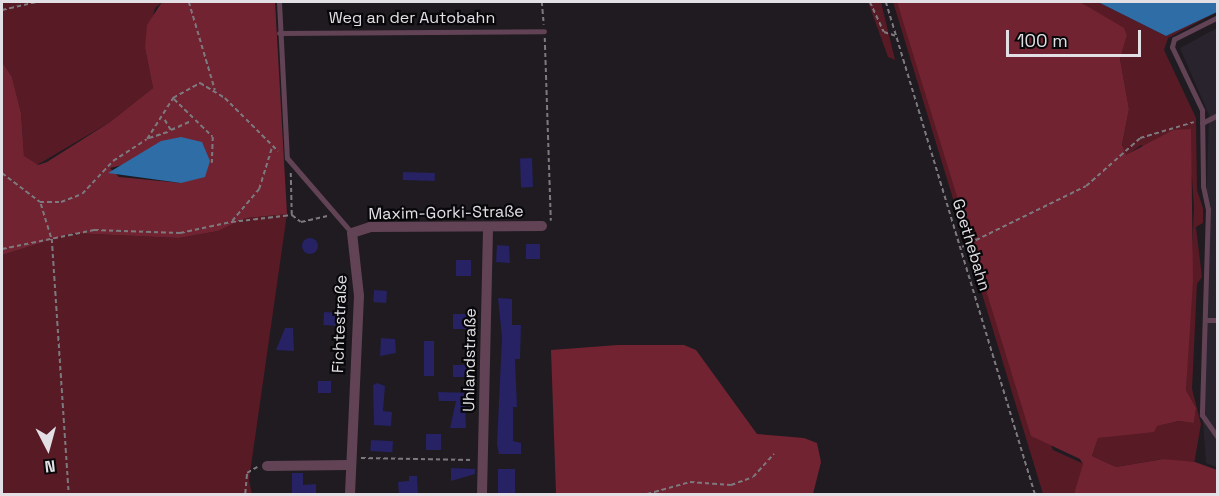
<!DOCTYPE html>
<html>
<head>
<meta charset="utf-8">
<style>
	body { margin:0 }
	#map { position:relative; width:1219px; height:496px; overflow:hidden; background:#1f1b21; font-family:"Space Grotesk",sans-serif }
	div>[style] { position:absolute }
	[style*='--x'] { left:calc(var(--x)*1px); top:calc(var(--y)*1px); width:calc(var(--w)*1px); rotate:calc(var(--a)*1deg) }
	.built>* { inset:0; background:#29232e }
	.green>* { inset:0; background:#581a25 }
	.forest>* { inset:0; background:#722331 }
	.water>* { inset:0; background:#2e6da6 }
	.building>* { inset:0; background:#262263; transform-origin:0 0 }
	.round { border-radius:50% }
	.path>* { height:1.5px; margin-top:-0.75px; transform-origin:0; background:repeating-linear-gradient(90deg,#7d7a7f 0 4.5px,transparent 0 7.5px) }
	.lane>* { height:5px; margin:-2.5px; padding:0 2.5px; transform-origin:2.5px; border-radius:2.5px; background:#614355 }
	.street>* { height:10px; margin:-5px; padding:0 5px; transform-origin:5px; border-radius:5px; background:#614355 }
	span { translate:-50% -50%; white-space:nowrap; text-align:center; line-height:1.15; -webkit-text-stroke:4.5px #080709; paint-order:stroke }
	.street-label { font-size:16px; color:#e3e0e5 }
	.frame { position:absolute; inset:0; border:3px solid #e3e0e5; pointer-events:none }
	.north { position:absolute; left:18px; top:418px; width:60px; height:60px; -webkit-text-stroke:4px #080709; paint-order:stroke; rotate:174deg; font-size:16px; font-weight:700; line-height:24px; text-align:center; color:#e3e0e5 }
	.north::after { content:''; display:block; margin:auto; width:21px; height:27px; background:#e3e0e5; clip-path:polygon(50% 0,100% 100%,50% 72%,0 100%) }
	.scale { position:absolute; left:1006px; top:30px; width:135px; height:27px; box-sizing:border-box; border:3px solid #e3e0e5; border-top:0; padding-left:8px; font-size:18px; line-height:21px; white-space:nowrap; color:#e3e0e5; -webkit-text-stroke:4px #080709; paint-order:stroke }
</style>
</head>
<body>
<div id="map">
	<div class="built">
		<i style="clip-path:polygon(1217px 28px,1217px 467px,1206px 463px,1201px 391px,1209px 115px,1180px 48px)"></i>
	</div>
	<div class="green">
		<i style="clip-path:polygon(2px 2px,162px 2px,155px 8px,145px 48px,153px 88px,110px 122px,37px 165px,24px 157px,21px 113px,12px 77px,2px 62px)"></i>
		<i style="clip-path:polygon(868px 2px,881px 2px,895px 60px,888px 57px)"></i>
		<i style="clip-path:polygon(893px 2px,897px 2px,910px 40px,982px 272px,1053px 450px,1084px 464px,1074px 494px,1043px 494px)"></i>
		<i style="clip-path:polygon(1080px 2px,1098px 2px,1166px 36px,1217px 12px,1168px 38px,1164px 50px,1196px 118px,1197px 190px,1203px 208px,1203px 223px,1196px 227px,1202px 277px,1197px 284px,1192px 389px,1201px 424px,1194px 464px,1162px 459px,1116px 467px,1092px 456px,1098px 438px,1180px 421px,1194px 423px,1196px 408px,1186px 390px,1194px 208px,1192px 177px,1141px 145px,1126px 156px,1122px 146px,1129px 109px,1120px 59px,1127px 34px)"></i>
		<i style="clip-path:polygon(287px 214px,249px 480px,252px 494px,2px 494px,2px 255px,73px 233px,179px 238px,218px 231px,246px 218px)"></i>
	</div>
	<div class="forest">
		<i style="clip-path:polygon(evenodd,162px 2px,275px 2px,287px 214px,246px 218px,218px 231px,179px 238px,73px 233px,2px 255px,2px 62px,12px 77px,21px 113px,24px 156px,38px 165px,47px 162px,110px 122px,153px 88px,145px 48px,147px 25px,162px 2px,146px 151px,181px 183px,119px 177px,110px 168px,131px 163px,146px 151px)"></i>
		<i style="clip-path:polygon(897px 2px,1080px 2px,1124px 28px,1127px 35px,1120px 59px,1129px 109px,1122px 145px,1126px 155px,1173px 130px,1191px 129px,1193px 281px,1186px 390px,1196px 408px,1194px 423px,1179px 421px,1157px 426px,1154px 432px,1098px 438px,1092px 456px,1116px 467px,1163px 459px,1195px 462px,1217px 470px,1217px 494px,1074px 494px,1083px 464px,1080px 459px,1031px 436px)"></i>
		<i style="clip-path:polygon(618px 345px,684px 345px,696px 350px,757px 434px,804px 438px,817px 443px,821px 462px,813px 494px,556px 494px,551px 350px)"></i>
	</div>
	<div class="water">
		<i style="clip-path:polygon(1098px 2px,1217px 2px,1217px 12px,1166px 36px)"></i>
		<i style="clip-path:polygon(181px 137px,202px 142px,210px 161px,205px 177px,181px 183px,108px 173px,161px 141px)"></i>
	</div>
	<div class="building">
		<i style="left:532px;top:158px;width:29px;height:12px;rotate:88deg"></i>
		<i style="left:403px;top:172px;width:32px;height:8px;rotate:2deg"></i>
		<i class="round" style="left:302px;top:238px;width:16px;height:16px"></i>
		<i style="left:540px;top:244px;width:15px;height:14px;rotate:90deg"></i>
		<i style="clip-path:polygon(497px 245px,509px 246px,510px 263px,496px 262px)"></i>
		<i style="left:471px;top:260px;width:16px;height:15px;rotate:90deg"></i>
		<i style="left:374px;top:290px;width:13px;height:12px;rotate:4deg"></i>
		<i style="clip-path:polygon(498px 298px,512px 299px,512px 325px,521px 325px,520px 359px,515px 359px,517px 407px,513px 407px,513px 441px,521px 443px,521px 454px,499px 454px,497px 444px,502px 337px)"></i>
		<i style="left:324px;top:312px;width:18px;height:13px;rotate:3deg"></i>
		<i style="left:453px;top:314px;width:14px;height:15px"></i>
		<i style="clip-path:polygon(285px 328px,293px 328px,294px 351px,276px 350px)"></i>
		<i style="clip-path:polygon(381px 338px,395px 339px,396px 353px,380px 356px)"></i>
		<i style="left:424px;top:341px;width:10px;height:35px"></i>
		<i style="left:453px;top:365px;width:15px;height:12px"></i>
		<i style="left:318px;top:381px;width:13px;height:12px"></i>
		<i style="clip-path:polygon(377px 383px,385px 386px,383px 411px,392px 412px,391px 426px,374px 425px,373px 385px)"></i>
		<i style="clip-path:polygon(438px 392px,473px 393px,473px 405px,465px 405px,466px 428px,450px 428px,456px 401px,439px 401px)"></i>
		<i style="left:426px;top:434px;width:15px;height:16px"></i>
		<i style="left:371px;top:440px;width:22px;height:11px;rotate:3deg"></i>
		<i style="clip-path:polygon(451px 468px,475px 469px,475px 474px,451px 481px)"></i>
		<i style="left:498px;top:469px;width:17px;height:26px"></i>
		<i style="clip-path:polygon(292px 473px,303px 473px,303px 485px,316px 484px,316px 493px,292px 493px)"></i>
		<i style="clip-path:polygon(409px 476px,417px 476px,418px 495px,399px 495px,398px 482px,409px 481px)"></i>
	</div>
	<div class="path">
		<i style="--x:189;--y:2;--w:92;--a:73.5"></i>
		<i style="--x:542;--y:2;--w:23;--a:85"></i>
		<i style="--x:870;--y:2;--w:33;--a:65"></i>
		<i style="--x:884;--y:32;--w:13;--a:18"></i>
		<i style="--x:886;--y:2;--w:514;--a:73.15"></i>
		<i style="--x:2;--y:10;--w:35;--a:-13"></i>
		<i style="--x:545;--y:38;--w:183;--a:88.1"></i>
		<i style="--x:174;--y:99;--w:54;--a:44.3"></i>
		<i style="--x:213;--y:137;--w:26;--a:92"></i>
		<i style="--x:165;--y:120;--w:12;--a:59"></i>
		<i style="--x:171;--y:130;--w:22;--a:-24"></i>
		<i style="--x:149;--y:138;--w:22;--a:-18"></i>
		<i style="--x:2;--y:173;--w:48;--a:37.3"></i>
		<i style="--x:40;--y:202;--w:21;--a:0"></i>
		<i style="--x:61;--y:202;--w:22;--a:-21"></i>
		<i style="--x:82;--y:194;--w:45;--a:-46.8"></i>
		<i style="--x:113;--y:161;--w:40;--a:-32.9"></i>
		<i style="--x:147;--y:139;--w:49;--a:-57.6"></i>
		<i style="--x:173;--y:98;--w:31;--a:-29"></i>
		<i style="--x:200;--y:83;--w:29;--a:31"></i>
		<i style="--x:225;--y:98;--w:75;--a:45"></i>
		<i style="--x:291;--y:173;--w:42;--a:88.6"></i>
		<i style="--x:41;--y:204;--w:37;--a:73"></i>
		<i style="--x:52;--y:239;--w:256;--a:86.2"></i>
		<i style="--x:232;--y:221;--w:42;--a:-49.8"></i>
		<i style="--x:259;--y:189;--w:44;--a:-72.8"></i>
		<i style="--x:962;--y:247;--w:138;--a:-26.2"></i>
		<i style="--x:1086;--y:186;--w:72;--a:-41.6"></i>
		<i style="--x:1140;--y:138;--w:56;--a:-16.5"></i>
		<i style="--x:2;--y:249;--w:94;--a:-11.7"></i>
		<i style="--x:94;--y:230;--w:86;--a:2"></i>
		<i style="--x:180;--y:233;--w:52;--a:-12.2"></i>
		<i style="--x:231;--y:222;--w:61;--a:-6.5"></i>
		<i style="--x:292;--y:215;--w:11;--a:38"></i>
		<i style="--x:301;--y:222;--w:27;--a:-13"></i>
		<i style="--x:361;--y:458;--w:112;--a:1"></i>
		<i style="--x:245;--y:494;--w:21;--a:-85"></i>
		<i style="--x:247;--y:473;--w:12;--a:-31"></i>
		<i style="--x:647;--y:494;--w:45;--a:-15.6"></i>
		<i style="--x:690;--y:482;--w:41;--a:4.2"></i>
		<i style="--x:731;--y:485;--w:23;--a:-20"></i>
		<i style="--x:753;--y:477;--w:31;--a:-48"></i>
	</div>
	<div class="lane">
		<i style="--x:279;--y:2;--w:156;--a:87.1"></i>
		<i style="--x:287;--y:158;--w:99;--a:49.1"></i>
		<i style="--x:1218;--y:17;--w:49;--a:153.4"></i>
		<i style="--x:1174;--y:39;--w:8;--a:104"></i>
		<i style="--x:1172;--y:47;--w:70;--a:64.5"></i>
		<i style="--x:1202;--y:110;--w:76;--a:89.2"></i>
		<i style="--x:1203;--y:186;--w:24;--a:78"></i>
		<i style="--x:1208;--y:209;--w:206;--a:91.7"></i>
		<i style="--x:1202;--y:415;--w:28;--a:55"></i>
		<i style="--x:279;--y:33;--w:265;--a:-0.4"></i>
		<i style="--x:1202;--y:123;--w:18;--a:-27"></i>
		<i style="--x:1205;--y:320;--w:13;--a:0"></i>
	</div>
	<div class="street">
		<i style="--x:267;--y:466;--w:81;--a:-0.7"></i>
		<i style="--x:350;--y:494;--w:198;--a:-87.4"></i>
		<i style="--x:359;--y:296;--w:63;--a:-96.3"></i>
		<i style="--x:352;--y:233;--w:19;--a:-18"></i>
		<i style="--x:370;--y:227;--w:172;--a:-0.3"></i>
		<i style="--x:482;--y:494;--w:267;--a:-88.7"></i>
	</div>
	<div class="street-label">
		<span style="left:412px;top:18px">Weg an der Autobahn</span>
		<span style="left:446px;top:213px;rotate:-1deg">Maxim-Gorki-Straße</span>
		<span style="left:971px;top:245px;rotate:73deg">Goethebahn</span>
		<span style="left:340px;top:324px;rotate:-88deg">Fichtestraße</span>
		<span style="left:470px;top:360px;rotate:-89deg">Uhlandstraße</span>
	</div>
	<div class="frame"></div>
	<div class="north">N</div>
	<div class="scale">100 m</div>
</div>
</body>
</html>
